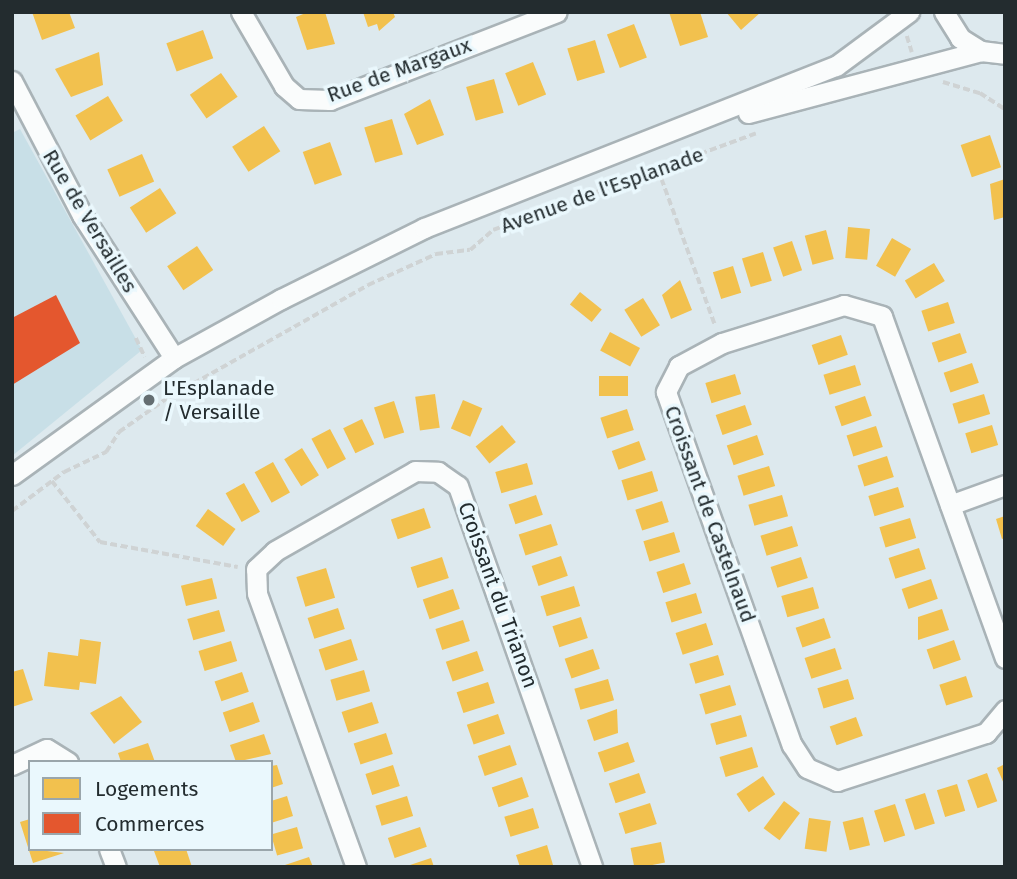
<!DOCTYPE html>
<html>
<head>
<meta charset="utf-8">
<style>
	body { margin:0 }
	#map { position:relative; width:1017px; height:879px; overflow:hidden; background:#dde9ee; font-family:"Fira Sans",sans-serif }
	div>[style] { position:absolute }
	[style*='--x'] { left:calc(var(--x)*1px); top:calc(var(--y)*1px); width:calc(var(--w)*1px); rotate:calc(var(--a)*1deg) }
	.built>* { inset:0; background:#c8dfe7 }
	.homes>* { inset:0; background:#f2c14e; transform-origin:0 0 }
	.shops>* { inset:0; background:#e4572e }
	.path>* { height:3.5px; margin-top:-1.75px; transform-origin:0; background:repeating-linear-gradient(90deg,#cfd3d4 0 7px,transparent 0 10.5px) }
	.roads { filter:drop-shadow(2px 0 #a9b3b7) drop-shadow(-2px 0 #a9b3b7) drop-shadow(0 2px #a9b3b7) drop-shadow(0 -2px #a9b3b7) }
	.minor>* { height:19px; margin:-9.5px; padding:0 9.5px; transform-origin:9.5px; border-radius:9.5px; background:#fafcfc }
	.dots>* { width:19px; height:19px; translate:-50% -50%; box-sizing:border-box; border:4px solid #eaf8fd; border-radius:50% }
	span { translate:-50% -50%; white-space:nowrap; text-align:center; line-height:1.15; -webkit-text-stroke:7px #eaf8fd; paint-order:stroke }
	.street-label { font-size:21px; color:#232c2f }
	.poi-label { font-size:21px; color:#232c2f }
	.left { translate:0 -50%; text-align:left }
	.frame { position:absolute; inset:0; border:14px solid #232c2f; pointer-events:none }
	.legend { position:absolute; left:28px; top:760px; width:245px; height:91px; box-sizing:border-box; background:#eaf8fd; border:2px solid #9aa6ab; margin:0; padding:9px 12px; list-style:none; font-size:21px; color:#232c2f }
	.legend li { display:flex; align-items:center; gap:14px; height:35px }
	.legend b { width:35px; border:2px solid #9aa6ab }
</style>
</head>
<body>
<div id="map">
	<div class="built">
		<i style="clip-path:polygon(20px 129px,142px 350px,12px 456px,12px 133px)"></i>
	</div>
	<div class="homes">
		<i style="clip-path:polygon(32px 12px,69px 12px,75px 28px,42px 40px)"></i>
		<i style="clip-path:polygon(308px 12px,325px 12px,335px 44px,307px 50px,296px 17px)"></i>
		<i style="clip-path:polygon(363px 12px,393px 12px,395px 17px,379px 31px,377px 24px,368px 27px)"></i>
		<i style="clip-path:polygon(669px 12px,700px 12px,708px 37px,680px 46px)"></i>
		<i style="clip-path:polygon(726px 12px,761px 12px,741px 30px)"></i>
		<i style="left:634px;top:24px;width:36px;height:29px;rotate:69deg"></i>
		<i style="left:203px;top:30px;width:30px;height:39px;rotate:70deg"></i>
		<i style="left:595px;top:40px;width:34px;height:29px;rotate:73deg"></i>
		<i style="clip-path:polygon(99px 52px,103px 85px,71px 97px,55px 69px)"></i>
		<i style="left:533px;top:62px;width:35px;height:30px;rotate:68deg"></i>
		<i style="left:221px;top:73px;width:29px;height:38px;rotate:55deg"></i>
		<i style="left:494px;top:79px;width:35px;height:29px;rotate:74deg"></i>
		<i style="left:108px;top:96px;width:29px;height:38px;rotate:59deg"></i>
		<i style="clip-path:polygon(430px 99px,444px 135px,417px 145px,404px 114px)"></i>
		<i style="left:392px;top:119px;width:37px;height:29px;rotate:73deg"></i>
		<i style="left:264px;top:126px;width:30px;height:38px;rotate:57deg"></i>
		<i style="left:990px;top:135px;width:34px;height:31px;rotate:71deg"></i>
		<i style="left:330px;top:142px;width:35px;height:29px;rotate:70deg"></i>
		<i style="left:142px;top:154px;width:30px;height:38px;rotate:66deg"></i>
		<i style="clip-path:polygon(1005px 179px,1005px 217px,994px 220px,990px 184px)"></i>
		<i style="left:160px;top:188px;width:30px;height:36px;rotate:57deg"></i>
		<i style="left:848px;top:227px;width:22px;height:31px;rotate:5deg"></i>
		<i style="left:826px;top:230px;width:30px;height:22px;rotate:75deg"></i>
		<i style="left:892px;top:238px;width:22px;height:32px;rotate:30deg"></i>
		<i style="left:792px;top:241px;width:31px;height:20px;rotate:71deg"></i>
		<i style="left:197px;top:246px;width:29px;height:36px;rotate:56deg"></i>
		<i style="left:763px;top:252px;width:30px;height:22px;rotate:73deg"></i>
		<i style="left:934px;top:263px;width:21px;height:34px;rotate:59deg"></i>
		<i style="left:733px;top:266px;width:28px;height:21px;rotate:73deg"></i>
		<i style="clip-path:polygon(680px 280px,692px 310px,671px 319px,662px 295px)"></i>
		<i style="left:580px;top:292px;width:28px;height:16px;rotate:39deg"></i>
		<i style="left:643px;top:298px;width:32px;height:22px;rotate:58deg"></i>
		<i style="left:948px;top:302px;width:22px;height:28px;rotate:72deg"></i>
		<i style="left:610px;top:332px;width:34px;height:21px;rotate:28deg"></i>
		<i style="left:960px;top:333px;width:21px;height:30px;rotate:71deg"></i>
		<i style="left:841px;top:335px;width:21px;height:31px;rotate:71deg"></i>
		<i style="left:972px;top:363px;width:21px;height:30px;rotate:71deg"></i>
		<i style="left:855px;top:365px;width:21px;height:33px;rotate:73deg"></i>
		<i style="left:735px;top:374px;width:21px;height:31px;rotate:73deg"></i>
		<i style="left:599px;top:376px;width:29px;height:20px"></i>
		<i style="left:435px;top:394px;width:34px;height:20px;rotate:82deg"></i>
		<i style="left:984px;top:394px;width:21px;height:33px;rotate:73deg"></i>
		<i style="left:865px;top:396px;width:21px;height:32px;rotate:71deg"></i>
		<i style="left:463px;top:400px;width:21px;height:31px;rotate:23deg"></i>
		<i style="left:394px;top:401px;width:33px;height:21px;rotate:72deg"></i>
		<i style="left:745px;top:405px;width:21px;height:31px;rotate:71deg"></i>
		<i style="left:627px;top:409px;width:22px;height:28px;rotate:72deg"></i>
		<i style="left:362px;top:419px;width:28px;height:21px;rotate:64deg"></i>
		<i style="left:502px;top:425px;width:22px;height:34px;rotate:51deg"></i>
		<i style="left:992px;top:425px;width:21px;height:28px;rotate:73deg"></i>
		<i style="left:876px;top:426px;width:22px;height:31px;rotate:72deg"></i>
		<i style="left:330px;top:429px;width:34px;height:21px;rotate:62deg"></i>
		<i style="left:757px;top:435px;width:21px;height:32px;rotate:71deg"></i>
		<i style="left:639px;top:441px;width:20px;height:29px;rotate:70deg"></i>
		<i style="left:302px;top:448px;width:32px;height:21px;rotate:58deg"></i>
		<i style="left:887px;top:456px;width:22px;height:31px;rotate:72deg"></i>
		<i style="left:273px;top:462px;width:35px;height:21px;rotate:61deg"></i>
		<i style="left:527px;top:463px;width:22px;height:33px;rotate:74deg"></i>
		<i style="left:769px;top:466px;width:21px;height:33px;rotate:73deg"></i>
		<i style="left:652px;top:471px;width:21px;height:32px;rotate:73deg"></i>
		<i style="left:244px;top:483px;width:33px;height:21px;rotate:61deg"></i>
		<i style="left:898px;top:487px;width:21px;height:31px;rotate:73deg"></i>
		<i style="left:536px;top:495px;width:21px;height:29px;rotate:71deg"></i>
		<i style="left:782px;top:495px;width:22px;height:35px;rotate:74deg"></i>
		<i style="left:662px;top:501px;width:22px;height:28px;rotate:72deg"></i>
		<i style="left:424px;top:508px;width:21px;height:35px;rotate:71deg"></i>
		<i style="left:208px;top:509px;width:34px;height:21px;rotate:36deg"></i>
		<i style="clip-path:polygon(1005px 516px,1005px 538px,1002px 539px,996px 519px)"></i>
		<i style="left:910px;top:518px;width:21px;height:32px;rotate:73deg"></i>
		<i style="left:551px;top:524px;width:22px;height:34px;rotate:72deg"></i>
		<i style="left:792px;top:526px;width:21px;height:33px;rotate:73deg"></i>
		<i style="left:674px;top:532px;width:21px;height:32px;rotate:73deg"></i>
		<i style="left:919px;top:548px;width:22px;height:32px;rotate:72deg"></i>
		<i style="left:561px;top:556px;width:21px;height:31px;rotate:71deg"></i>
		<i style="left:442px;top:557px;width:22px;height:33px;rotate:72deg"></i>
		<i style="left:801px;top:557px;width:22px;height:32px;rotate:72deg"></i>
		<i style="left:684px;top:563px;width:22px;height:29px;rotate:72deg"></i>
		<i style="left:326px;top:568px;width:31px;height:31px;rotate:73deg"></i>
		<i style="left:212px;top:578px;width:21px;height:32px;rotate:76deg"></i>
		<i style="left:931px;top:579px;width:21px;height:31px;rotate:71deg"></i>
		<i style="left:574px;top:586px;width:21px;height:35px;rotate:73deg"></i>
		<i style="left:813px;top:587px;width:22px;height:33px;rotate:74deg"></i>
		<i style="left:453px;top:589px;width:21px;height:32px;rotate:71deg"></i>
		<i style="left:696px;top:593px;width:21px;height:32px;rotate:73deg"></i>
		<i style="left:338px;top:608px;width:22px;height:32px;rotate:72deg"></i>
		<i style="clip-path:polygon(942px 609px,949px 630px,918px 640px,918px 617px)"></i>
		<i style="left:219px;top:610px;width:22px;height:33px;rotate:74deg"></i>
		<i style="left:581px;top:617px;width:22px;height:30px;rotate:72deg"></i>
		<i style="left:824px;top:618px;width:21px;height:30px;rotate:71deg"></i>
		<i style="left:463px;top:620px;width:22px;height:29px;rotate:72deg"></i>
		<i style="left:706px;top:623px;width:23px;height:32px;rotate:72deg"></i>
		<i style="clip-path:polygon(80px 639px,101px 642px,96px 684px,80px 682px,79px 690px,44px 686px,48px 652px,78px 656px)"></i>
		<i style="left:351px;top:639px;width:22px;height:34px;rotate:72deg"></i>
		<i style="left:954px;top:640px;width:21px;height:29px;rotate:71deg"></i>
		<i style="left:231px;top:641px;width:21px;height:34px;rotate:73deg"></i>
		<i style="left:835px;top:648px;width:22px;height:32px;rotate:72deg"></i>
		<i style="left:593px;top:649px;width:21px;height:30px;rotate:71deg"></i>
		<i style="left:477px;top:651px;width:21px;height:33px;rotate:71deg"></i>
		<i style="left:718px;top:655px;width:21px;height:30px;rotate:73deg"></i>
		<i style="clip-path:polygon(23px 669px,33px 700px,12px 707px,12px 672px)"></i>
		<i style="left:364px;top:670px;width:22px;height:35px;rotate:74deg"></i>
		<i style="left:242px;top:672px;width:21px;height:29px;rotate:71deg"></i>
		<i style="left:966px;top:676px;width:22px;height:28px;rotate:72deg"></i>
		<i style="left:608px;top:679px;width:22px;height:35px;rotate:74deg"></i>
		<i style="left:848px;top:679px;width:21px;height:32px;rotate:73deg"></i>
		<i style="left:488px;top:682px;width:22px;height:33px;rotate:72deg"></i>
		<i style="left:730px;top:685px;width:21px;height:32px;rotate:73deg"></i>
		<i style="clip-path:polygon(121px 696px,142px 722px,114px 744px,90px 713px)"></i>
		<i style="left:253px;top:702px;width:21px;height:32px;rotate:71deg"></i>
		<i style="left:372px;top:702px;width:22px;height:32px;rotate:72deg"></i>
		<i style="clip-path:polygon(617px 709px,618px 733px,594px 741px,587px 720px)"></i>
		<i style="left:498px;top:714px;width:21px;height:33px;rotate:71deg"></i>
		<i style="left:741px;top:715px;width:22px;height:32px;rotate:74deg"></i>
		<i style="left:856px;top:717px;width:20px;height:28px;rotate:70deg"></i>
		<i style="left:386px;top:733px;width:22px;height:34px;rotate:72deg"></i>
		<i style="clip-path:polygon(264px 734px,271px 754px,236px 762px,230px 745px)"></i>
		<i style="left:628px;top:742px;width:21px;height:32px;rotate:71deg"></i>
		<i style="clip-path:polygon(148px 743px,155px 762px,121px 762px,118px 753px)"></i>
		<i style="left:510px;top:745px;width:21px;height:34px;rotate:71deg"></i>
		<i style="left:752px;top:747px;width:21px;height:34px;rotate:73deg"></i>
		<i style="clip-path:polygon(1005px 764px,1005px 786px,997px 768px)"></i>
		<i style="clip-path:polygon(277px 765px,283px 784px,271px 788px,271px 766px)"></i>
		<i style="left:393px;top:765px;width:22px;height:29px;rotate:72deg"></i>
		<i style="left:639px;top:773px;width:21px;height:32px;rotate:71deg"></i>
		<i style="left:987px;top:773px;width:30px;height:21px;rotate:70deg"></i>
		<i style="left:763px;top:776px;width:22px;height:32px;rotate:56deg"></i>
		<i style="left:522px;top:777px;width:21px;height:32px;rotate:71deg"></i>
		<i style="left:957px;top:784px;width:28px;height:21px;rotate:73deg"></i>
		<i style="left:925px;top:793px;width:32px;height:21px;rotate:72deg"></i>
		<i style="clip-path:polygon(287px 796px,293px 816px,271px 823px,271px 801px)"></i>
		<i style="left:407px;top:796px;width:21px;height:33px;rotate:73deg"></i>
		<i style="left:784px;top:801px;width:20px;height:34px;rotate:37deg"></i>
		<i style="left:650px;top:803px;width:22px;height:33px;rotate:72deg"></i>
		<i style="left:895px;top:804px;width:33px;height:22px;rotate:72deg"></i>
		<i style="left:533px;top:808px;width:21px;height:30px;rotate:73deg"></i>
		<i style="left:863px;top:817px;width:29px;height:21px;rotate:76deg"></i>
		<i style="left:809px;top:818px;width:22px;height:31px;rotate:8deg"></i>
		<i style="clip-path:polygon(30px 819px,30px 849px,64px 853px,33px 863px,20px 822px)"></i>
		<i style="left:297px;top:827px;width:22px;height:27px;rotate:74deg"></i>
		<i style="left:420px;top:827px;width:21px;height:34px;rotate:71deg"></i>
		<i style="left:661px;top:842px;width:21px;height:31px;rotate:79deg"></i>
		<i style="clip-path:polygon(547px 845px,553px 865px,520px 867px,516px 855px)"></i>
		<i style="clip-path:polygon(186px 849px,192px 867px,160px 867px,154px 851px)"></i>
		<i style="clip-path:polygon(309px 857px,313px 867px,283px 867px,282px 866px)"></i>
		<i style="clip-path:polygon(431px 858px,434px 867px,407px 867px,407px 866px)"></i>
	</div>
	<div class="shops">
		<i style="clip-path:polygon(56px 295px,80px 343px,12px 385px,12px 318px)"></i>
	</div>
	<div class="path">
		<i style="--x:907;--y:36;--w:17;--a:73"></i>
		<i style="--x:943;--y:82;--w:39;--a:17"></i>
		<i style="--x:980;--y:93;--w:30;--a:33"></i>
		<i style="--x:658;--y:169;--w:166;--a:69.9"></i>
		<i style="--x:136;--y:338;--w:21;--a:65"></i>
		<i style="--x:52;--y:481;--w:78;--a:51.8"></i>
		<i style="--x:100;--y:542;--w:140;--a:10.3"></i>
		<i style="--x:12;--y:511;--w:65;--a:-36.9"></i>
		<i style="--x:64;--y:472;--w:47;--a:-25.5"></i>
		<i style="--x:106;--y:452;--w:24;--a:-57"></i>
		<i style="--x:119;--y:432;--w:57;--a:-35.1"></i>
		<i style="--x:166;--y:399;--w:232;--a:-29.4"></i>
		<i style="--x:368;--y:285;--w:75;--a:-24.5"></i>
		<i style="--x:436;--y:254;--w:34;--a:-7"></i>
		<i style="--x:470;--y:250;--w:30;--a:-41"></i>
		<i style="--x:493;--y:230;--w:280;--a:-20.2"></i>
	</div>
	<div class="roads">
		<div class="minor">
			<i style="--x:241;--y:12;--w:86;--a:59.8"></i>
			<i style="--x:284;--y:86;--w:20;--a:41"></i>
			<i style="--x:299;--y:99;--w:31;--a:2"></i>
			<i style="--x:330;--y:100;--w:243;--a:-21.2"></i>
			<i style="--x:944;--y:12;--w:31;--a:58"></i>
			<i style="--x:960;--y:38;--w:25;--a:32"></i>
			<i style="--x:981;--y:51;--w:24;--a:7"></i>
			<i style="--x:12;--y:81;--w:151;--a:62.4"></i>
			<i style="--x:82;--y:215;--w:170;--a:57.2"></i>
			<i style="--x:748;--y:113;--w:241;--a:-14.9"></i>
			<i style="--x:12;--y:475;--w:200;--a:-35.8"></i>
			<i style="--x:174;--y:358;--w:122;--a:-28.9"></i>
			<i style="--x:281;--y:299;--w:160;--a:-26.4"></i>
			<i style="--x:424;--y:228;--w:443;--a:-21.5"></i>
			<i style="--x:836;--y:66;--w:91;--a:-36.5"></i>
			<i style="--x:950;--y:505;--w:59;--a:-20"></i>
			<i style="--x:1005;--y:658;--w:363;--a:-109.8"></i>
			<i style="--x:882;--y:316;--w:40;--a:-164"></i>
			<i style="--x:844;--y:305;--w:128;--a:162.7"></i>
			<i style="--x:722;--y:343;--w:49;--a:151.9"></i>
			<i style="--x:679;--y:366;--w:29;--a:117"></i>
			<i style="--x:666;--y:392;--w:375;--a:70.4"></i>
			<i style="--x:792;--y:745;--w:27;--a:57"></i>
			<i style="--x:807;--y:768;--w:33;--a:23"></i>
			<i style="--x:837;--y:781;--w:157;--a:-17.9"></i>
			<i style="--x:986;--y:733;--w:30;--a:-50"></i>
			<i style="--x:12;--y:765;--w:38;--a:-25"></i>
			<i style="--x:47;--y:749;--w:25;--a:32"></i>
			<i style="--x:109;--y:849;--w:19;--a:69"></i>
			<i style="--x:356;--y:867;--w:291;--a:-109.9"></i>
			<i style="--x:257;--y:593;--w:24;--a:-92"></i>
			<i style="--x:256;--y:569;--w:26;--a:-43"></i>
			<i style="--x:275;--y:551;--w:161;--a:-29.7"></i>
			<i style="--x:415;--y:471;--w:23;--a:2"></i>
			<i style="--x:438;--y:472;--w:24;--a:35"></i>
			<i style="--x:458;--y:486;--w:404;--a:70.6"></i>
		</div>
	</div>
	<div class="dots">
		<i style="left:149px;top:400px;background:#646e72"></i>
	</div>
	<div class="street-label">
		<span style="left:399px;top:70px;rotate:-20deg">Rue de Margaux</span>
		<span style="left:602px;top:190px;rotate:-20deg">Avenue de l'Esplanade</span>
		<span style="left:90px;top:221px;rotate:59deg">Rue de Versailles</span>
		<span style="left:710px;top:514px;rotate:70deg">Croissant de Castelnaud</span>
		<span style="left:498px;top:595px;rotate:70deg">Croissant du Trianon</span>
	</div>
	<div class="poi-label">
		<span class="left" style="left:163px;top:400px">L'Esplanade<br>/ Versaille</span>
	</div>
	<div class="frame"></div>
	<ul class="legend">
	<li><b style="height:19px;background:#f2c14e"></b>Logements</li>
	<li><b style="height:19px;background:#e4572e"></b>Commerces</li>
	</ul>
</div>
</body>
</html>
